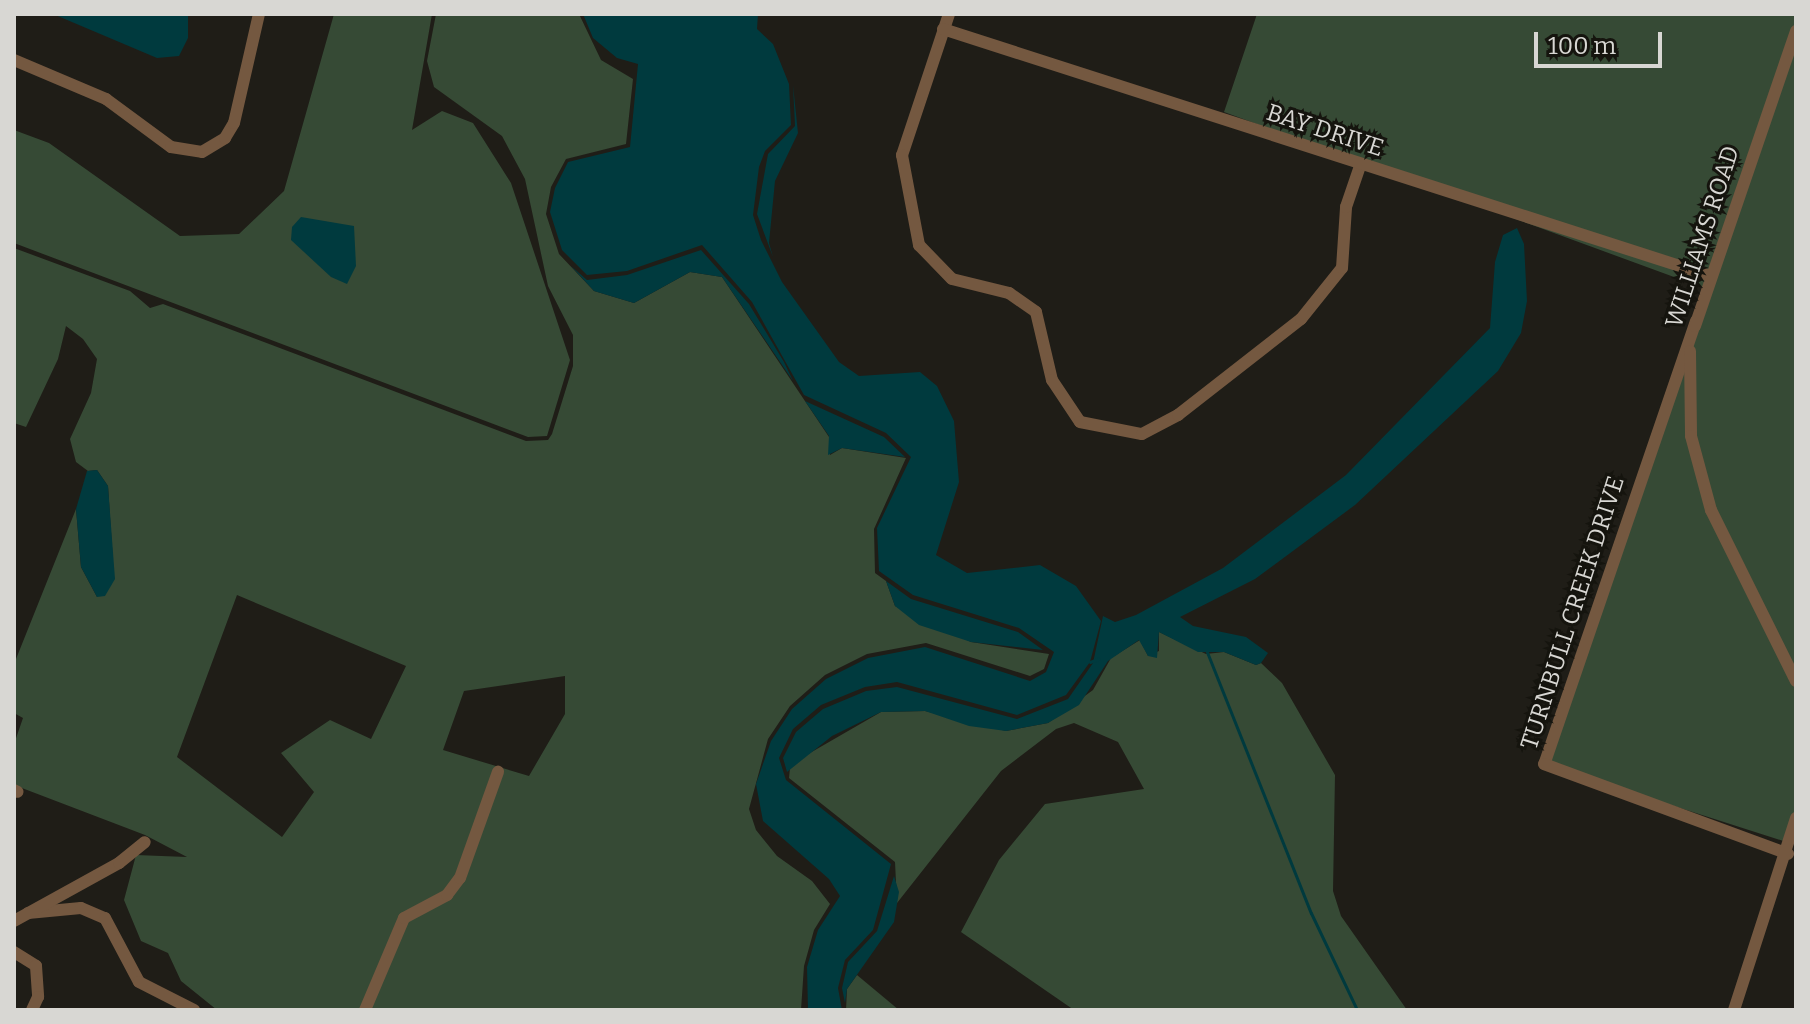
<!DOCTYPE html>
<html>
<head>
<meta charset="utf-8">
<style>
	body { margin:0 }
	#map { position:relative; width:1810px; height:1024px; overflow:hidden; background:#1f1d17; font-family:Bitter,serif }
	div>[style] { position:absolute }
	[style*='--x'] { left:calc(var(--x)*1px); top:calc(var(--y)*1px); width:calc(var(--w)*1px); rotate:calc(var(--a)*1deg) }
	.green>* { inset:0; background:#364a35 }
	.water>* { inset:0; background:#003a3e }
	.stream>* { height:3px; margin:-1.5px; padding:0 1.5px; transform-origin:1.5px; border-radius:1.5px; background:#003a3e }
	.minor>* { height:12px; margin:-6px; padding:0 6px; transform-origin:6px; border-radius:6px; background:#745840 }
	span { translate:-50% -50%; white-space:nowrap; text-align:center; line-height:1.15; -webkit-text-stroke:6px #15140e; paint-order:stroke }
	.street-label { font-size:24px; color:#d8d7d3 }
	.frame { position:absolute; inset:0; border:16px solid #d8d7d3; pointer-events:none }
	.scale { position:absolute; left:1534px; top:32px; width:128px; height:36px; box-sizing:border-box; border:4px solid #d8d7d3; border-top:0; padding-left:10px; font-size:24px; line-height:28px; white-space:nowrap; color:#d8d7d3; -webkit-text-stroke:6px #15140e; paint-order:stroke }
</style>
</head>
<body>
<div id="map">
	<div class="green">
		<i style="clip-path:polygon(334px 14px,432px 14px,412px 130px,442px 111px,473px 123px,511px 183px,570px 360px,547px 436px,528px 437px,14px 243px,14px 130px,49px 143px,180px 236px,239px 234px,284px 191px)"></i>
		<i style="clip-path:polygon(evenodd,436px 14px,579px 14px,601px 60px,633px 79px,626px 144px,566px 159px,551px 187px,546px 214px,559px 254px,594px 291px,634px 303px,690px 272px,722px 277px,829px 437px,830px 455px,842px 448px,906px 458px,874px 529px,875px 573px,886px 581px,895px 606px,971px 642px,1049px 654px,1044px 669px,1030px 676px,926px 643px,867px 654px,825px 675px,790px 706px,768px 739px,749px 809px,756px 830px,777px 856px,812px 881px,830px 904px,814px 930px,804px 966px,801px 1010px,217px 1010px,181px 981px,168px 953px,141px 941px,124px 900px,136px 855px,187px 857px,145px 835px,14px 785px,14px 744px,23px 718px,14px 713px,14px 664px,76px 509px,81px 567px,97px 597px,113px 562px,108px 486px,97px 470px,88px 471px,76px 462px,70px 439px,91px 393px,97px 359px,83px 339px,66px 326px,58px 359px,26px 427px,14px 423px,14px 248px,130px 291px,150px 308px,163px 304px,526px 441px,548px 440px,552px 434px,573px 366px,573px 335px,548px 286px,525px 179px,502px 136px,434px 87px,427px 61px,436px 14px,237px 595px,406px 666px,371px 739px,330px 720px,281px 753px,314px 792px,282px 837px,177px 757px,237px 595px,436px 14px,565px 676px,565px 714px,529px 776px,443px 750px,464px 691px,565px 676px)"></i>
		<i style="clip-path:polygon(1257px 14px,1796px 14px,1796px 845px,1546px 765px,1704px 288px,1224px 112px)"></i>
		<i style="clip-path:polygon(1159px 632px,1206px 654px,1224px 652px,1256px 665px,1261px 663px,1282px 683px,1335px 775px,1333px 891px,1341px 916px,1407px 1010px,1074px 1010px,961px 932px,999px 860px,1045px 804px,1144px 789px,1118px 742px,1074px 723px,1056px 729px,1001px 771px,897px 903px,895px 862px,789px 778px,790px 768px,803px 757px,881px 712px,925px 711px,1006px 731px,1048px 723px,1093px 690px,1111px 658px,1140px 640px,1148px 656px,1159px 651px)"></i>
		<i style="clip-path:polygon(857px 975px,899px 1010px,846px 1010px,847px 989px)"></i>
	</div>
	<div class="water">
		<i style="clip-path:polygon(53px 14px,188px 14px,188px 38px,179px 56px,157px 58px)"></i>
		<i style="clip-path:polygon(583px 14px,758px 14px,757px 29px,773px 44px,789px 84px,791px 125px,765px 151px,759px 167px,753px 215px,761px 240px,782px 282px,839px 362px,859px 376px,920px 372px,937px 386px,954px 421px,959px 482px,936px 555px,967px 573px,1040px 565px,1076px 586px,1101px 621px,1090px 662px,1066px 695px,1017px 715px,897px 682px,865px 687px,821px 705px,793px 729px,779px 758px,786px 780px,891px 864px,873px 930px,845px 960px,838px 988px,842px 1010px,808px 1010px,807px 967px,818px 930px,840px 896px,829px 879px,763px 821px,756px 784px,771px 741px,792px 709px,826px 679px,868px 658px,925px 647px,1030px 681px,1046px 672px,1054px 652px,1019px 628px,913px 595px,879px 571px,877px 528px,911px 457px,886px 433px,804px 395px,752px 302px,702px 245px,627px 271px,587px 275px,562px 250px,550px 212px,555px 188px,568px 162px,630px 147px,638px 64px,617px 58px,593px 38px)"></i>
		<i style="clip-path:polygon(793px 85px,798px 133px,775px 181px,769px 243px,773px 257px,757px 214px,768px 154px,795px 126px)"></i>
		<i style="clip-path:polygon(301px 217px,354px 226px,356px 266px,347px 284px,331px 277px,291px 240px,292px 227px)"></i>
		<i style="clip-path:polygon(1517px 228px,1524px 244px,1527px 301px,1521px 333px,1498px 371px,1355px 505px,1255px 579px,1180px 617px,1193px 626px,1246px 637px,1268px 653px,1261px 663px,1256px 665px,1224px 652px,1198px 652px,1159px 632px,1157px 658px,1148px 656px,1139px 640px,1108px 661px,1079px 705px,1048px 723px,1006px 731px,969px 726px,925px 711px,881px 712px,832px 736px,787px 772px,783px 758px,796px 732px,823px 709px,866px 691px,897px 687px,1017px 719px,1068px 699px,1093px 663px,1103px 616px,1115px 622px,1136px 615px,1223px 568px,1346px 475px,1490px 328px,1495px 262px,1503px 235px)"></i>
		<i style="clip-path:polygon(701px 250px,749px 304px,784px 362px,793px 381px,722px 277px,690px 272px,634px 303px,594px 291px,571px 266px,587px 280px,627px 275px)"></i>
		<i style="clip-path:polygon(805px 401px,884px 437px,905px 457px,842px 448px,828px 455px,829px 436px)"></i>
		<i style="clip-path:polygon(97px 470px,108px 486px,115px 579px,105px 596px,97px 597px,81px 567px,76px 509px,87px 471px)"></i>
		<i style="clip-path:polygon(886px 581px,911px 599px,1018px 632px,1043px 650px,971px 642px,919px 625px,895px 606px)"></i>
		<i style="clip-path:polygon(894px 876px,899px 892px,894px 922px,847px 989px,845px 1003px,842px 988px,848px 962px,877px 931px)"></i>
	</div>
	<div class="stream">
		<i style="--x:1207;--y:652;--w:281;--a:68.3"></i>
		<i style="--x:1311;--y:913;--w:107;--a:64.6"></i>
		<i style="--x:1090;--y:662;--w:9;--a:-21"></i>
	</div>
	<div class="minor">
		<i style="--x:949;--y:14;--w:149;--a:108.4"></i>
		<i style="--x:902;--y:155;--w:92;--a:79.3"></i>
		<i style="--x:919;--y:245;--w:47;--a:45.9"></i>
		<i style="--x:952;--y:279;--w:59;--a:13.8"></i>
		<i style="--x:1009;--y:293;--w:33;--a:35"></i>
		<i style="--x:1036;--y:312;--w:70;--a:76.8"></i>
		<i style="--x:1052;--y:380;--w:50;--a:56.3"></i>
		<i style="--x:1080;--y:422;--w:63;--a:11"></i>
		<i style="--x:1142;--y:434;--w:41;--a:-27.8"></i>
		<i style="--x:1178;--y:415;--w:156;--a:-38"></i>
		<i style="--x:1301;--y:319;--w:65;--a:-51.2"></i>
		<i style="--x:1342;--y:268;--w:61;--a:-86.2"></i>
		<i style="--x:1346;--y:207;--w:43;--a:-71.1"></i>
		<i style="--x:943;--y:29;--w:807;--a:17.83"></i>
		<i style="--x:14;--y:60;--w:100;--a:23"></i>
		<i style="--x:106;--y:99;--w:81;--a:36.4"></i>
		<i style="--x:171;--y:147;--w:31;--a:9"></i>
		<i style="--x:202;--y:152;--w:27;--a:-31"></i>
		<i style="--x:225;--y:138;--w:17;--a:-59"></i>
		<i style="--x:234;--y:123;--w:112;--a:-77.1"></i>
		<i style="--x:1696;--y:321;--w:468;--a:108.9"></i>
		<i style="--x:1544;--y:764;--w:260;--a:20.2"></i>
		<i style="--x:1695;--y:326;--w:312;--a:-71.1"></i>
		<i style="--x:1690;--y:351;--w:85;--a:89.3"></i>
		<i style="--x:1691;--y:436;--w:77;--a:74.9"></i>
		<i style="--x:1711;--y:510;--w:191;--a:63.6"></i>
		<i style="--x:14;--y:790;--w:4;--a:27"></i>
		<i style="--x:28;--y:913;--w:53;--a:-5.4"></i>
		<i style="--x:81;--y:908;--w:26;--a:23"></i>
		<i style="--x:105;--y:918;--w:72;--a:62"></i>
		<i style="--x:139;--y:982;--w:62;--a:27"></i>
		<i style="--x:14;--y:921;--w:120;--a:-28.9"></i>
		<i style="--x:119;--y:863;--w:33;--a:-39"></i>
		<i style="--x:14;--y:952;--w:26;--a:32"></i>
		<i style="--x:36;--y:966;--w:31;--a:86"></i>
		<i style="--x:38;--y:997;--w:14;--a:115"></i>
		<i style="--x:365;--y:1010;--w:100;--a:-67"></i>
		<i style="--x:404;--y:918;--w:49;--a:-28.1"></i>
		<i style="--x:447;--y:895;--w:21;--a:-53"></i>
		<i style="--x:460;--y:878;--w:113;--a:-70.3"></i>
		<i style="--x:1734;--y:1010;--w:202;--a:-72.1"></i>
	</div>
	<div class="street-label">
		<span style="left:1325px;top:131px;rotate:18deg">BAY DRIVE</span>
		<span style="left:1703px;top:237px;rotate:-72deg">WILLIAMS ROAD</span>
		<span style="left:1573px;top:613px;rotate:-72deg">TURNBULL CREEK DRIVE</span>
	</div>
	<div class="frame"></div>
	<div class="scale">100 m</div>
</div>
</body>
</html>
